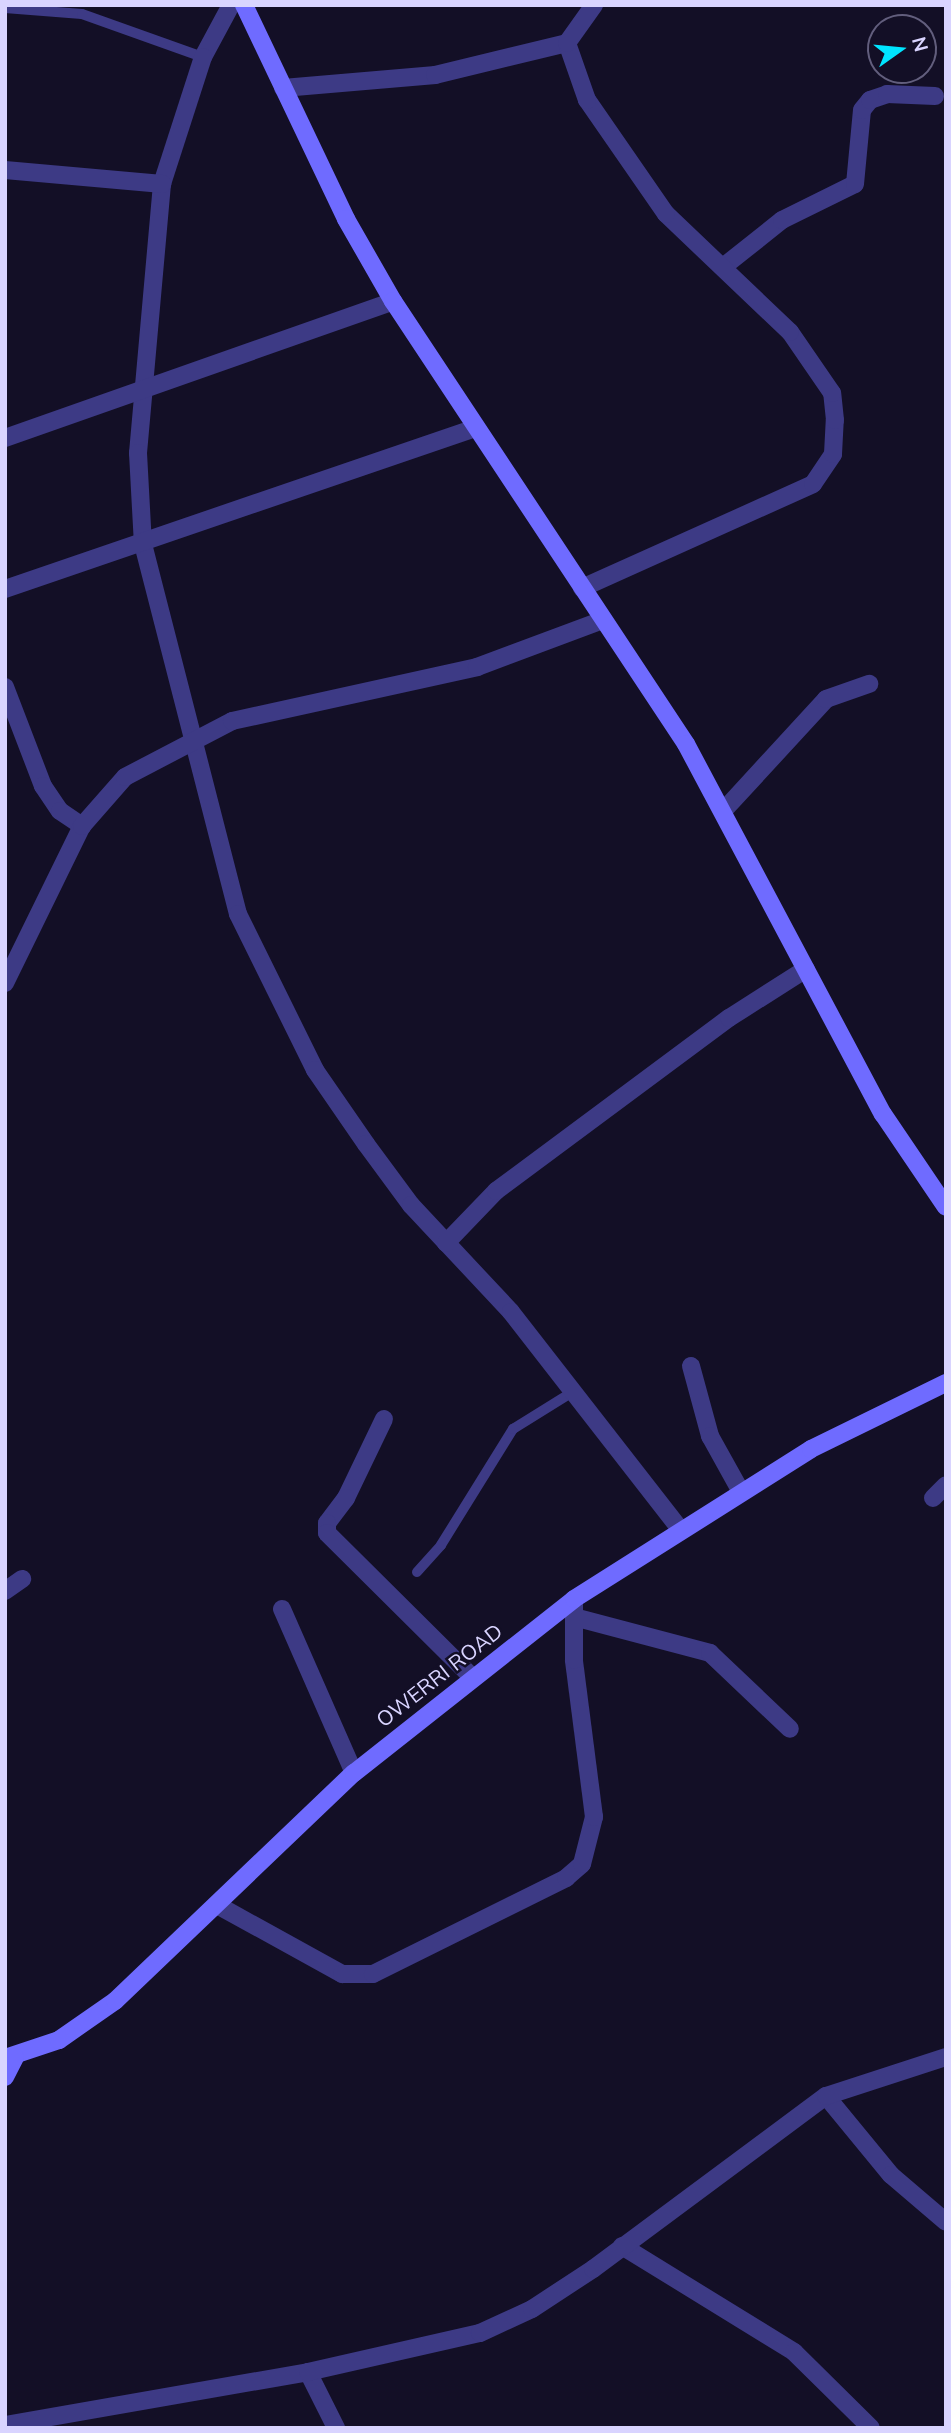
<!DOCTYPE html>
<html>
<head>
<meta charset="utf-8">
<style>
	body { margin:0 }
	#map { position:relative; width:951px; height:2433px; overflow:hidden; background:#130f26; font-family:Mulish,sans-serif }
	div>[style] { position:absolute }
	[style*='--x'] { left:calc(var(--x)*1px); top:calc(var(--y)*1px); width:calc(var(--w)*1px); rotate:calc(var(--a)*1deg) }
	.lane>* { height:10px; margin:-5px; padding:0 5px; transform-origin:5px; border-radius:5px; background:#3d3a85 }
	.street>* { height:18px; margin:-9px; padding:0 9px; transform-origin:9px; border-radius:9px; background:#3d3a85 }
	.secondary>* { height:18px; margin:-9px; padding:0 9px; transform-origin:9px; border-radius:9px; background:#6f6bff }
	span { translate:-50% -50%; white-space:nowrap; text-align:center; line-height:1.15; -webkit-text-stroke:5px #130f26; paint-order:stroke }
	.street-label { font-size:21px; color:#d9d4ff }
	.frame { position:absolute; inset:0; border:7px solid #d9d4ff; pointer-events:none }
	.north { position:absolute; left:867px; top:14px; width:70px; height:70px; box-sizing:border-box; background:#130f26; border:2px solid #625e7d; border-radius:50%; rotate:75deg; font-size:19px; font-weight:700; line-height:28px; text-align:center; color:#d9d4ff }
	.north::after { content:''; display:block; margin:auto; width:24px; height:32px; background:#00e5ff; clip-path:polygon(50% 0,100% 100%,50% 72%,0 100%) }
</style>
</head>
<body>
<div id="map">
	<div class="lane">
		<i style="--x:5;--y:8;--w:77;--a:4.5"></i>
		<i style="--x:82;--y:14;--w:128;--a:19.6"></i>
		<i style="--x:417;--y:1572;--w:36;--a:-48"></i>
		<i style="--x:441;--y:1545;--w:137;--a:-58.2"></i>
		<i style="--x:513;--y:1429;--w:72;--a:-31.9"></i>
	</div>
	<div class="street">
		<i style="--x:231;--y:5;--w:59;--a:118.3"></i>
		<i style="--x:203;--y:57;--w:133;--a:107.9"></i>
		<i style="--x:162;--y:184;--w:270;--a:95.1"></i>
		<i style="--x:138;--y:453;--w:91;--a:86.9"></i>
		<i style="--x:143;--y:544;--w:382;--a:75.6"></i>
		<i style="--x:238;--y:914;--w:174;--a:63.7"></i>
		<i style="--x:315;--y:1070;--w:90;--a:55.4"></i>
		<i style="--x:366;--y:1144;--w:76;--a:53.6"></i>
		<i style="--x:411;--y:1205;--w:146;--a:46.9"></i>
		<i style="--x:511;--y:1312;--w:276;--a:52.1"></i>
		<i style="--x:283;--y:88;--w:153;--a:-4.9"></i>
		<i style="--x:435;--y:75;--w:136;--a:-13.6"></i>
		<i style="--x:5;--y:170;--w:158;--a:5.1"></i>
		<i style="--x:723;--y:267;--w:75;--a:-38.5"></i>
		<i style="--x:782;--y:220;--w:81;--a:-26.3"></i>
		<i style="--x:855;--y:184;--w:74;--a:-84.6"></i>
		<i style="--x:862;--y:110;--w:13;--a:-51"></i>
		<i style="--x:870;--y:100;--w:18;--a:-19"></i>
		<i style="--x:887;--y:94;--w:48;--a:2.4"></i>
		<i style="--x:5;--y:438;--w:411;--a:-19.4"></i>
		<i style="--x:582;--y:588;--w:253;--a:-24.2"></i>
		<i style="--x:813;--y:484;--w:36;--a:-56"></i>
		<i style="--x:833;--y:454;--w:34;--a:-87"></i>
		<i style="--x:835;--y:420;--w:27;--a:-96"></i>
		<i style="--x:832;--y:393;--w:74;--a:-124.5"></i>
		<i style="--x:790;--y:332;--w:171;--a:-136.4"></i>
		<i style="--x:666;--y:214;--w:139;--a:-124.7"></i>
		<i style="--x:587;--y:100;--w:60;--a:-109.3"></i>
		<i style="--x:567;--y:43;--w:47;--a:-54.6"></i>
		<i style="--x:5;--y:589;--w:498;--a:-18.9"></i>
		<i style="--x:5;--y:687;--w:106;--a:69"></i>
		<i style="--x:43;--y:786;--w:30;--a:56"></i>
		<i style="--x:60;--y:811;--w:27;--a:34"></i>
		<i style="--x:725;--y:809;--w:149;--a:-47.4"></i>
		<i style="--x:826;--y:699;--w:46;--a:-19.2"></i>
		<i style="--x:5;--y:983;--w:175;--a:-63.9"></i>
		<i style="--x:82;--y:826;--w:65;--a:-48.7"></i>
		<i style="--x:125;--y:777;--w:121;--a:-27.6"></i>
		<i style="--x:232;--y:721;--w:251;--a:-12.4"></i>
		<i style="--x:477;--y:667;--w:134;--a:-20.5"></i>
		<i style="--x:446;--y:1243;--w:72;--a:-46.1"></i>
		<i style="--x:496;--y:1191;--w:290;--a:-36.6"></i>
		<i style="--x:729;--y:1018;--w:91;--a:-32.5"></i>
		<i style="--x:691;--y:1366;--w:73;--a:74.8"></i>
		<i style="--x:710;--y:1436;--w:64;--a:61"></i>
		<i style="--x:384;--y:1419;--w:88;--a:115.7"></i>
		<i style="--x:346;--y:1498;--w:31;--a:127"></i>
		<i style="--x:327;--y:1523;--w:10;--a:90"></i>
		<i style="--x:327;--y:1533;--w:204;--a:44.8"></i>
		<i style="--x:933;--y:1498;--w:18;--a:-45"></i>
		<i style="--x:5;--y:1591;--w:21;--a:-35"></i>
		<i style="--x:282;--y:1609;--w:179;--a:66.3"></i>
		<i style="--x:574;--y:1617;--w:141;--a:14.8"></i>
		<i style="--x:710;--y:1653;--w:110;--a:43.5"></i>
		<i style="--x:219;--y:1906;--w:141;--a:28.9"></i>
		<i style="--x:342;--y:1974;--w:31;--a:0"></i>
		<i style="--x:373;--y:1974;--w:216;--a:-26.4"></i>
		<i style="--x:566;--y:1878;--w:21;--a:-41"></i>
		<i style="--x:582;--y:1864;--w:49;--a:-75.7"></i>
		<i style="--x:594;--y:1817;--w:158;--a:-97.3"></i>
		<i style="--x:574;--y:1660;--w:61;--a:-90"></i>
		<i style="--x:826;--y:2096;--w:102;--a:50.6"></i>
		<i style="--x:891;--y:2175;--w:72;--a:40.5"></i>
		<i style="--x:622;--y:2246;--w:202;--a:31.6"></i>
		<i style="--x:794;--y:2352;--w:108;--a:44.6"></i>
		<i style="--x:308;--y:2372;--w:63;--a:63.4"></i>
		<i style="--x:5;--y:2425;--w:308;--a:-9.9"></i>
		<i style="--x:308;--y:2372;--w:176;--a:-12.8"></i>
		<i style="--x:480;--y:2333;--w:57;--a:-24.8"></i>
		<i style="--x:532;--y:2309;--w:73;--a:-33.3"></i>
		<i style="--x:593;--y:2269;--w:290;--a:-36.6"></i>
		<i style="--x:826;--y:2096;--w:126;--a:-18"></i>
	</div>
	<div class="secondary">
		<i style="--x:244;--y:5;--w:237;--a:64.5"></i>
		<i style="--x:346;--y:219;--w:95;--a:60.2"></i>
		<i style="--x:393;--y:301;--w:531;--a:56.52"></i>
		<i style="--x:686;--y:744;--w:419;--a:62"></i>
		<i style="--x:883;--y:1114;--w:112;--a:55.9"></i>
		<i style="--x:5;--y:2058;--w:57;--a:-18.4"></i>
		<i style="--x:59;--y:2040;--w:68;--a:-34.9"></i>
		<i style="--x:115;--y:2001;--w:330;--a:-43.7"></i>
		<i style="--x:354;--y:1773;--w:280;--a:-38.3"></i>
		<i style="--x:574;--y:1599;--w:280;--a:-32.3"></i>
		<i style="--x:811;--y:1449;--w:150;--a:-26.1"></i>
		<i style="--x:5;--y:2077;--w:22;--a:-63"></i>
	</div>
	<div class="street-label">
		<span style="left:439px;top:1675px;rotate:-38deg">OWERRI ROAD</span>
	</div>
	<div class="frame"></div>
	<div class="north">N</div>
</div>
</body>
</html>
